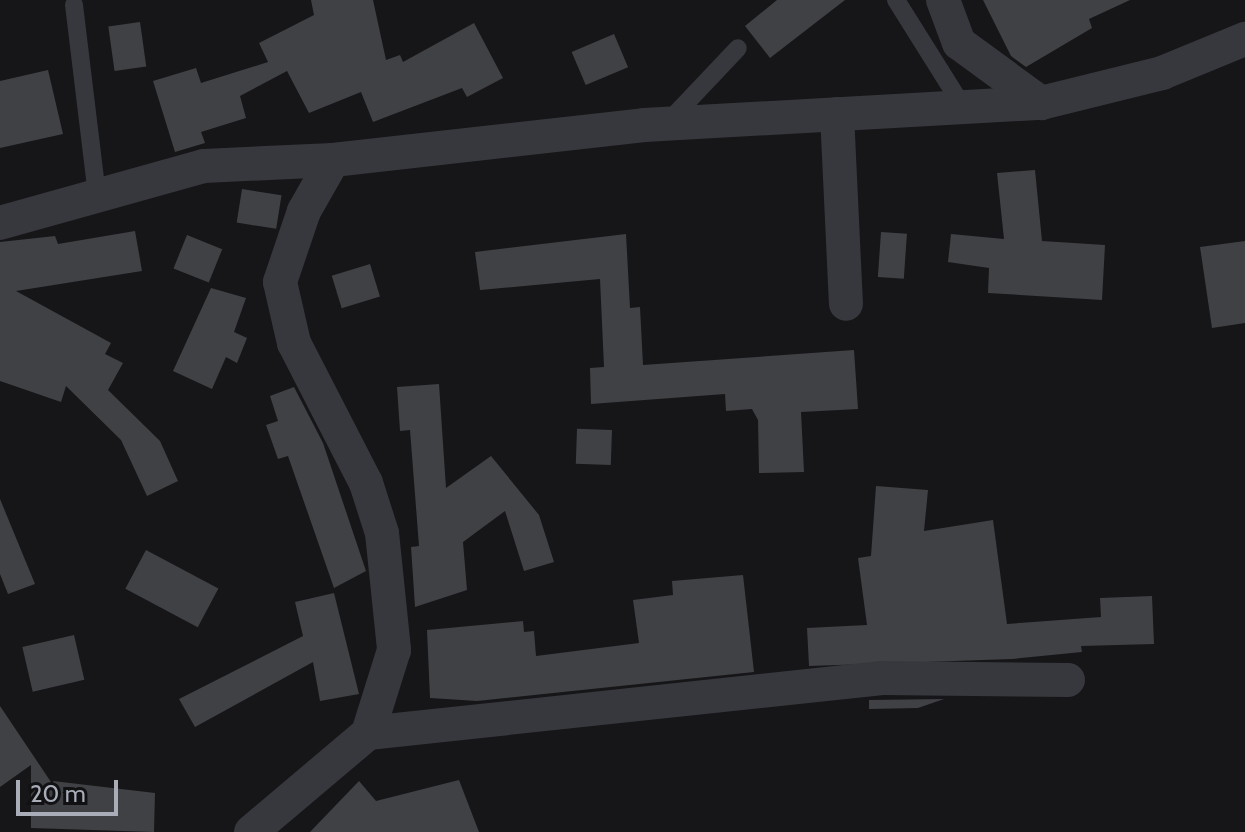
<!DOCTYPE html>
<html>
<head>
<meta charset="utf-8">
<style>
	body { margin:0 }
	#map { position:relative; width:1245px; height:832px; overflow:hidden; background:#161618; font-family:Cabin,sans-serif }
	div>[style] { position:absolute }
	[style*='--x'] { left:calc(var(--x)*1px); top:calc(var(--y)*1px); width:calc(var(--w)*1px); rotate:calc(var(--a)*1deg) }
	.building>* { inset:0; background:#404145; transform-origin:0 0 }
	.lane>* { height:18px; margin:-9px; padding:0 9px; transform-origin:9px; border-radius:9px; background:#37383d }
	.street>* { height:34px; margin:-17px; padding:0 17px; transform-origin:17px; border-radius:17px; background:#37383d }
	span { translate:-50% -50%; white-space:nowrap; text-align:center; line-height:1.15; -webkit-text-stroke:8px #111113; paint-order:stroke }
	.scale { position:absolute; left:16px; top:780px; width:102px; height:36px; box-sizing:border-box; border:4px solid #a8adb8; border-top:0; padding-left:10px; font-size:24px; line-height:28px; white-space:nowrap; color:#a8adb8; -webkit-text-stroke:6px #111113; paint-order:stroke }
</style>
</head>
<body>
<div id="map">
	<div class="building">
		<i style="clip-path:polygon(311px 0,373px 0,386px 60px,400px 55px,403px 62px,474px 23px,503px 78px,467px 97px,462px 88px,373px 122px,361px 92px,309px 113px,287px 71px,240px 96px,246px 118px,201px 132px,205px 143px,175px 152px,153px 81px,196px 68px,201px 83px,268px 62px,259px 43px,314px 15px)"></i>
		<i style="clip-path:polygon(777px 0,845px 0,770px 58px,745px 26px)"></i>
		<i style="clip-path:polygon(983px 0,1130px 0,1089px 19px,1092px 28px,1026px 67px,1011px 56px)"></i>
		<i style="left:140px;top:22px;width:45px;height:32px;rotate:82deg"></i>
		<i style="left:614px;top:34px;width:36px;height:46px;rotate:67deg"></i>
		<i style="clip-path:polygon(48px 70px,63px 134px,0 148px,0 81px)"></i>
		<i style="clip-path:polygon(1035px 170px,1042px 241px,1105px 245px,1102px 300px,988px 293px,989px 268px,948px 262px,951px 234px,1004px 239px,997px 173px)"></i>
		<i style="left:242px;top:189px;width:40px;height:34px;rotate:9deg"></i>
		<i style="clip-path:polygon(135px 231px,142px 271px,16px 291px,111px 343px,105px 354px,123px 363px,108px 390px,160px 441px,178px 481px,147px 496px,121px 440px,66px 386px,61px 402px,0 381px,0 242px,55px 236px,58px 244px)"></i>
		<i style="left:881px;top:232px;width:26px;height:45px;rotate:4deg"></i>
		<i style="clip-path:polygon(626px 234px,630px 308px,640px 307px,643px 365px,854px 350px,858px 409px,801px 412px,804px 472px,759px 473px,758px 420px,752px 409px,726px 411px,725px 394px,591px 404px,590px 368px,604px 367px,600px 279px,480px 290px,475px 252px)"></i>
		<i style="left:187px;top:235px;width:38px;height:36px;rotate:22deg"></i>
		<i style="clip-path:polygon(1245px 241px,1245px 323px,1212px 328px,1200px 247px)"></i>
		<i style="left:370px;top:264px;width:34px;height:40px;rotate:73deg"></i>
		<i style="clip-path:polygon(211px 288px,246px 298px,234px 332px,247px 338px,237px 363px,226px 357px,212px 389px,173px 371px)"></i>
		<i style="clip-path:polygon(439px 384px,446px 488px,491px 456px,539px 515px,554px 562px,524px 571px,505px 511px,463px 542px,467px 590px,415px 607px,411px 547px,419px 546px,410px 430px,400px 431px,397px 387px)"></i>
		<i style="clip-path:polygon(294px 387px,323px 443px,366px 571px,334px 588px,288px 456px,278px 459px,266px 425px,278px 421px,270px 396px)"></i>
		<i style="left:612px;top:430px;width:35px;height:35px;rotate:92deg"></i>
		<i style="clip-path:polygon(876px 486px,928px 490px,924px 531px,993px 520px,1007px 624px,1101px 617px,1100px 598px,1152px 596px,1154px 644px,1081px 646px,1082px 652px,1012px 659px,809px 666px,807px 628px,867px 625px,858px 558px,871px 556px)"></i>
		<i style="clip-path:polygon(0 499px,35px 584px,8px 594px,0 574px)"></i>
		<i style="left:146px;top:550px;width:82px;height:44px;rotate:28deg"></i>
		<i style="clip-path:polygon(743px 575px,754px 672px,477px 701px,430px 698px,427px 630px,523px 621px,524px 632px,534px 631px,536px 656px,639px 643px,633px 600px,673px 595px,672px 581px)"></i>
		<i style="clip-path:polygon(334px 593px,359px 694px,320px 701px,313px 662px,195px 727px,179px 699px,303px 636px,295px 602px)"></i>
		<i style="left:74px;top:635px;width:46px;height:53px;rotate:77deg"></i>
		<i style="clip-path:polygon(944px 699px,918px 708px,869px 709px,869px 700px)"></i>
		<i style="clip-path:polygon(0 706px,55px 788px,53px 781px,155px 793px,154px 832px,31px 828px,31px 765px,0 787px)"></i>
		<i style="clip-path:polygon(459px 780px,479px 832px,310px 832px,359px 781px,376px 801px)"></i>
	</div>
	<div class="lane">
		<i style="--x:896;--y:0;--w:126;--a:57.9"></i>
		<i style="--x:74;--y:5;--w:192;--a:83.1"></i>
		<i style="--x:669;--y:121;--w:100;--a:-46.6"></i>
	</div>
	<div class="street">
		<i style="--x:943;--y:0;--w:46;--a:69.6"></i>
		<i style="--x:959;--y:43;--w:102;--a:36.2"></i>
		<i style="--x:837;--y:114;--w:190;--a:87.3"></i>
		<i style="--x:333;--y:160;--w:59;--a:119.6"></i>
		<i style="--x:304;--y:211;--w:75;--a:108.7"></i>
		<i style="--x:280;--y:282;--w:63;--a:77.1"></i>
		<i style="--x:294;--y:343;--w:157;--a:62.8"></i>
		<i style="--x:366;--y:483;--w:52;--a:72.3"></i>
		<i style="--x:382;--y:533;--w:118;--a:84.1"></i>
		<i style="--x:394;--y:650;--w:87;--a:107.4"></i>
		<i style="--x:0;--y:223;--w:212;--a:-15.6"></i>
		<i style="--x:204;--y:166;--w:129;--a:-2.7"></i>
		<i style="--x:333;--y:160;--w:313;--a:-6.4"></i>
		<i style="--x:644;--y:125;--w:398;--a:-3.2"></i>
		<i style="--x:1041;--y:103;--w:125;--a:-13.9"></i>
		<i style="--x:1162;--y:73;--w:90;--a:-22.3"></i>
		<i style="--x:251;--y:832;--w:153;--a:-40.2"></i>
		<i style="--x:368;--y:733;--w:517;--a:-6.11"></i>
		<i style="--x:882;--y:678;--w:186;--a:0.6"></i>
	</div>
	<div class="scale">20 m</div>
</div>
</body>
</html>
